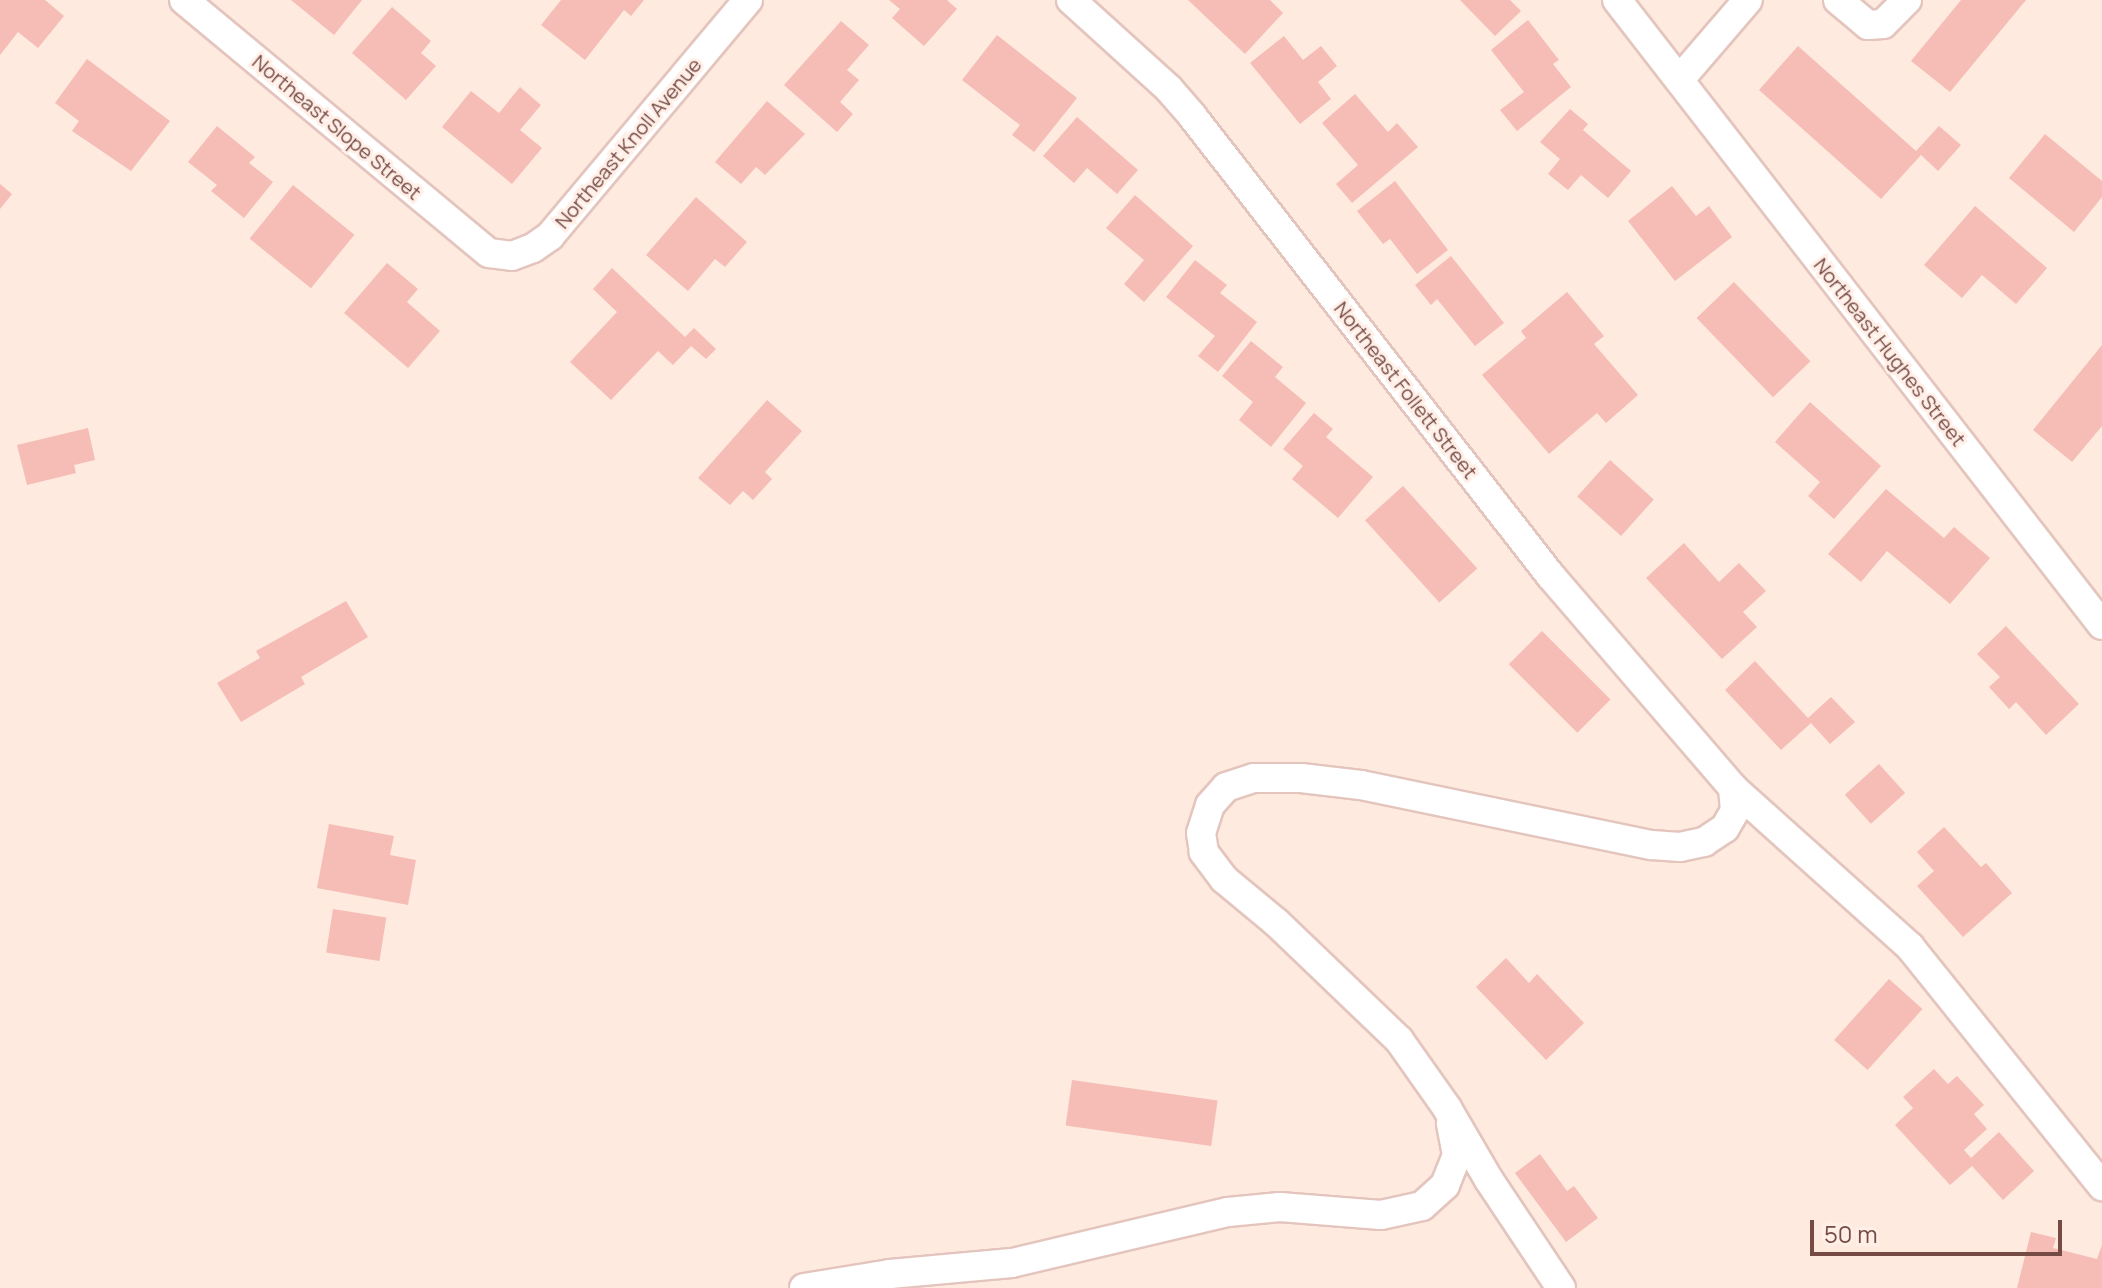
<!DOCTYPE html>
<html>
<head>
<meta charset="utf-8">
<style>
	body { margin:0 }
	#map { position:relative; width:2102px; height:1288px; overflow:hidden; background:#feeadf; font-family:Manrope,sans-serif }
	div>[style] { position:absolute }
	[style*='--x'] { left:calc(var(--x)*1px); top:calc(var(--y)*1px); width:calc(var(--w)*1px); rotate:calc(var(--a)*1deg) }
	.building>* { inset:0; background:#f5bdb5; transform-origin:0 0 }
	.roads { filter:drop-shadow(2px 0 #e4c5be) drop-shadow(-2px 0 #e4c5be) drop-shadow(0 2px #e4c5be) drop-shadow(0 -2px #e4c5be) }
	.minor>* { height:28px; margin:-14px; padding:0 14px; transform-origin:14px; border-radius:14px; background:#fff }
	span { translate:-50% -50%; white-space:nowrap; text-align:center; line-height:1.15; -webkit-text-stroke:6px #ffefe7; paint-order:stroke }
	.street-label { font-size:20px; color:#764a45 }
	.scale { position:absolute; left:1810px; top:1220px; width:252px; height:36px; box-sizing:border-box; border:4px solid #764a45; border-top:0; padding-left:10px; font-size:24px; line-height:28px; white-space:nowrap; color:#764a45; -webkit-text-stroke:6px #ffefe7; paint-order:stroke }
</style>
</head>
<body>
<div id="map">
	<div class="building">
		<i style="clip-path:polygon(0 0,45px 0,64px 16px,38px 48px,18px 32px,0 55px)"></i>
		<i style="clip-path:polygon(291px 0,362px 0,334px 35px)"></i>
		<i style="clip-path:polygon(561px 0,644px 0,631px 16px,624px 10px,585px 60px,541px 25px)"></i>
		<i style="clip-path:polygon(889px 0,947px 0,957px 9px,924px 46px,892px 18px,900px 9px)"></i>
		<i style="clip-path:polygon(1188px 0,1270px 0,1283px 13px,1245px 54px)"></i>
		<i style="clip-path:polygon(1460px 0,1510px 0,1521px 11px,1495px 36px)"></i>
		<i style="clip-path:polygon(1961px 0,2026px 0,1950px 92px,1911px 61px)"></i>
		<i style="clip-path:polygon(392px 7px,431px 41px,421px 53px,436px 66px,406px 100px,352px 53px)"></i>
		<i style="clip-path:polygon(1528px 20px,1559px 60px,1553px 64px,1571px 87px,1517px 131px,1500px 110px,1524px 92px,1491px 50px)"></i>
		<i style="clip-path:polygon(841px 21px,869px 45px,847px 70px,859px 80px,840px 102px,853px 114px,837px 132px,784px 85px)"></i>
		<i style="clip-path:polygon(997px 35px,1077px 98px,1034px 152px,1012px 135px,1020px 125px,962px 80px)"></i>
		<i style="clip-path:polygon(1284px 36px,1303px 60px,1321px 46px,1337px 66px,1318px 82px,1331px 99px,1300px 124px,1250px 63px)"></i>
		<i style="clip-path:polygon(1798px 46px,1916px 151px,1939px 126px,1961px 145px,1938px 171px,1921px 155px,1881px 199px,1759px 90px)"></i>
		<i style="clip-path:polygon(87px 59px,170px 121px,131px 171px,72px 131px,79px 121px,55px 103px)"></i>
		<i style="clip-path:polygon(520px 87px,541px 105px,520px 130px,542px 148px,512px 184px,442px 127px,471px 91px,499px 113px)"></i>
		<i style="clip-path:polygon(1355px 94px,1388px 132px,1397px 123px,1418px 147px,1352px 203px,1336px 184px,1358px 165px,1322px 123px)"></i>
		<i style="clip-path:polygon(767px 101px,805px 134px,765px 175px,756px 167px,741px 184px,715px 162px)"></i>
		<i style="clip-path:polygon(1570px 109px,1588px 124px,1583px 130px,1631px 171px,1608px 198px,1581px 175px,1568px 190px,1548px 174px,1560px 159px,1540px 142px)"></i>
		<i style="clip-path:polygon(1077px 117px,1138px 170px,1117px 194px,1087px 168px,1074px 183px,1043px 156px)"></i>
		<i style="clip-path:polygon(217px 126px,255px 157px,249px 163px,273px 182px,244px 218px,211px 191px,217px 185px,188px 162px)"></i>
		<i style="clip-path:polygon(2045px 134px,2102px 181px,2102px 197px,2074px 232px,2009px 178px)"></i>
		<i style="clip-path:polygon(1395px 181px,1448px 250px,1417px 274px,1390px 239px,1383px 244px,1357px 211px)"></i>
		<i style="clip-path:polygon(0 184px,12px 194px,0 209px)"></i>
		<i style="left:293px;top:185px;width:79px;height:69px;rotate:39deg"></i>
		<i style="clip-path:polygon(1672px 186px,1696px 216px,1709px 206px,1732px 237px,1675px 281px,1628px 221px)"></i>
		<i style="clip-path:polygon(1135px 195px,1193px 246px,1144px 302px,1124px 284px,1144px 260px,1106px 228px)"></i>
		<i style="clip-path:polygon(696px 197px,747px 242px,725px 267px,715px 259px,688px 291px,646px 255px)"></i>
		<i style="clip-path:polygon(1975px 206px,2047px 268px,2016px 304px,1982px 275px,1962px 298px,1924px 265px)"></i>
		<i style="clip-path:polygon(1451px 256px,1504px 323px,1475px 346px,1437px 299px,1431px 305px,1415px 285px)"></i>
		<i style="clip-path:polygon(1195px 260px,1227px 285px,1220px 293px,1257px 322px,1218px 372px,1198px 356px,1215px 336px,1166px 297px)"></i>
		<i style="clip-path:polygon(387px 263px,418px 289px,407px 302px,440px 331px,408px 368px,344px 313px)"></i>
		<i style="clip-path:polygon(612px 268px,685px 337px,694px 328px,716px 349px,706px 359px,691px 346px,673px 365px,658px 351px,611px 400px,570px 362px,617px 312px,593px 289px)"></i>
		<i style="left:1734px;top:282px;width:110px;height:52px;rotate:46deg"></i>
		<i style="clip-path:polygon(1567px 292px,1604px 336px,1594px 344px,1638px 395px,1606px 423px,1597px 413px,1549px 454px,1482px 375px,1526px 338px,1521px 331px)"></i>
		<i style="clip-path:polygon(1251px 341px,1283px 367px,1275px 377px,1306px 403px,1271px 447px,1239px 420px,1253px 402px,1222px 376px)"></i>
		<i style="clip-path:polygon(2102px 345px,2102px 426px,2072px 462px,2033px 430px)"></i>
		<i style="clip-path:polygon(767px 400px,802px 431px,765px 472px,772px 479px,753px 500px,743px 491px,730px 505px,698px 478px)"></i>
		<i style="clip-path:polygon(1810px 402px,1881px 466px,1834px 519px,1808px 496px,1820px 482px,1775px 442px)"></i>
		<i style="clip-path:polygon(1314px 413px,1333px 429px,1326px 437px,1373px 477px,1338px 518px,1292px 479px,1303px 466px,1283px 449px)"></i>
		<i style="clip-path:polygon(88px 428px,95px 460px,74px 465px,76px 473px,27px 485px,17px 445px)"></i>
		<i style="left:1610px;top:460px;width:59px;height:49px;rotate:42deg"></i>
		<i style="left:1403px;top:486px;width:111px;height:51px;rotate:48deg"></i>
		<i style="clip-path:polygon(1886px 489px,1944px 538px,1954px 527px,1990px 558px,1950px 604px,1887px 551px,1861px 582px,1828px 554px)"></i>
		<i style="clip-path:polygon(1684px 543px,1719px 582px,1739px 563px,1766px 591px,1743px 612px,1757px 627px,1722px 659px,1646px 578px)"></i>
		<i style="clip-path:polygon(346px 601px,368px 637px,301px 677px,305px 684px,241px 722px,217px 683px,260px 658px,256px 651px)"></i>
		<i style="clip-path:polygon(2006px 626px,2079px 704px,2046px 735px,2016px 702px,2009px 709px,1989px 687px,2000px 677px,1977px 654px)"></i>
		<i style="left:1542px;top:631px;width:97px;height:47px;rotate:45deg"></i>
		<i style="clip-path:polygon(1755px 661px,1808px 718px,1831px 697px,1855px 722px,1830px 744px,1811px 723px,1781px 750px,1725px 690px)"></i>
		<i style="left:1879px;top:764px;width:39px;height:46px;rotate:48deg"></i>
		<i style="clip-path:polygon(329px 824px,394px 836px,390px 855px,416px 860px,408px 905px,317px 888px)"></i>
		<i style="clip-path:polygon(1944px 827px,1981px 867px,1986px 863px,2012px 893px,1963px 937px,1917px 886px,1934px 871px,1917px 852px)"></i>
		<i style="left:333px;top:909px;width:54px;height:44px;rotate:9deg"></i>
		<i style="clip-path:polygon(1506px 958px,1529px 983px,1537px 974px,1584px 1023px,1546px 1060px,1476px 987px)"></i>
		<i style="left:1889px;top:979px;width:45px;height:82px;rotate:42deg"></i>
		<i style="clip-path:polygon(1934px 1069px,1948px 1084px,1957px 1076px,1984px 1105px,1974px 1114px,1987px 1129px,1964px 1150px,1971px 1158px,1999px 1132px,2034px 1171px,2003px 1200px,1972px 1166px,1950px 1185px,1895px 1125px,1913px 1108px,1903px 1097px)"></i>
		<i style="left:1072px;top:1080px;width:147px;height:46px;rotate:8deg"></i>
		<i style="clip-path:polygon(1540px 1154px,1567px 1191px,1574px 1186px,1598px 1218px,1566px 1242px,1515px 1173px)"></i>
		<i style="clip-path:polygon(2031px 1232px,2056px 1238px,2053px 1248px,2097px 1259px,2102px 1245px,2102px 1288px,2017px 1288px)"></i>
	</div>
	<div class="roads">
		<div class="minor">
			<i style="--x:184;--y:0;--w:396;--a:39.7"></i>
			<i style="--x:489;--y:253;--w:23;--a:7"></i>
			<i style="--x:512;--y:256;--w:22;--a:-21"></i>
			<i style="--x:533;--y:248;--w:21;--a:-35"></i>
			<i style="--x:550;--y:236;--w:308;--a:-50"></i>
			<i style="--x:1071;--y:0;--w:132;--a:42.2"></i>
			<i style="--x:1169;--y:89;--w:37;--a:49"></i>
			<i style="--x:1193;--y:117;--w:581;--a:52.06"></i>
			<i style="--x:1550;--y:575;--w:281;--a:49.3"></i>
			<i style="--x:1733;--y:788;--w:238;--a:41.9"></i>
			<i style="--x:1910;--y:947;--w:307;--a:51.2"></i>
			<i style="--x:1617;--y:0;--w:791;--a:52.19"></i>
			<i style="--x:1838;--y:0;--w:39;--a:40"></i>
			<i style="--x:1868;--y:25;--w:15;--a:-4"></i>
			<i style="--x:1883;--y:24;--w:34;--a:-45"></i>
			<i style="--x:1680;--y:79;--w:104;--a:-49.3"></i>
			<i style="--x:804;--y:1288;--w:87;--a:-9.2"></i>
			<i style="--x:890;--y:1274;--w:122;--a:-5.2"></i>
			<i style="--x:1012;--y:1263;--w:222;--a:-13.3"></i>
			<i style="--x:1228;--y:1212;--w:52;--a:-5.5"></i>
			<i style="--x:1280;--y:1207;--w:101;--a:4.5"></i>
			<i style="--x:1381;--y:1215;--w:42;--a:-12.4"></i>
			<i style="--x:1422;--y:1206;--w:31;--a:-42"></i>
			<i style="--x:1445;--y:1185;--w:32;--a:-68"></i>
			<i style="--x:1457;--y:1155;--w:32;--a:-101"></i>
			<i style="--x:1561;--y:1288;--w:130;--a:-123.7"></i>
			<i style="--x:1489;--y:1180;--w:83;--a:-120.3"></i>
			<i style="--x:1447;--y:1108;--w:83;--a:-125.2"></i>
			<i style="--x:1399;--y:1040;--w:169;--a:-136.2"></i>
			<i style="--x:1277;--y:923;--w:69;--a:-140.3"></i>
			<i style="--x:1224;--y:879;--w:34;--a:-127"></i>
			<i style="--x:1204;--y:852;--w:19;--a:-99"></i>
			<i style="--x:1201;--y:833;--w:29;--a:-72"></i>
			<i style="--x:1210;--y:805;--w:24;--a:-48"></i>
			<i style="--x:1226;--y:787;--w:29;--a:-18"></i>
			<i style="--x:1254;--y:778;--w:47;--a:0"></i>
			<i style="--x:1301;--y:778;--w:60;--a:6.7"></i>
			<i style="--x:1361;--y:785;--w:297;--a:11.7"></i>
			<i style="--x:1652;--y:845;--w:28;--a:4"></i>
			<i style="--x:1680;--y:847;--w:25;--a:-12"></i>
			<i style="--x:1704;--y:842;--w:25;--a:-34"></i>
			<i style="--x:1725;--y:828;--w:20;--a:-60"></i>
			<i style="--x:1735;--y:811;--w:23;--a:-95"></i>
		</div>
	</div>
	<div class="street-label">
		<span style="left:337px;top:127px;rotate:40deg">Northeast Slope Street</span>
		<span style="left:628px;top:143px;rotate:-50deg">Northeast Knoll Avenue</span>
		<span style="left:1890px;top:352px;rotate:52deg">Northeast Hughes Street</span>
		<span style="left:1406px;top:390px;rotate:52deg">Northeast Follett Street</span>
	</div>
	<div class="scale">50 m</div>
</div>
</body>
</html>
